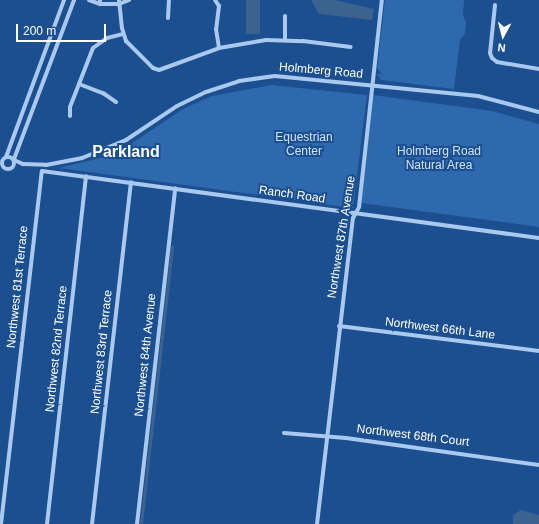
<!DOCTYPE html>
<html>
<head>
<meta charset="utf-8">
<style>
	body { margin:0 }
	#map { position:relative; width:539px; height:524px; overflow:hidden; background:#1b4f8f; font-family:Arial,sans-serif }
	div>[style] { position:absolute }
	[style*='--x'] { left:calc(var(--x)*1px); top:calc(var(--y)*1px); width:calc(var(--w)*1px); rotate:calc(var(--a)*1deg) }
	.green>* { inset:0; background:#2e69ad }
	.water>* { inset:0; background:#3c6290; transform-origin:0 0 }
	.canal>* { height:3px; margin:-1.5px; padding:0 1.5px; transform-origin:1.5px; border-radius:1.5px; background:#3c6290 }
	.minor>* { height:4px; margin:-2px; padding:0 2px; transform-origin:2px; border-radius:2px; background:#a9c9ee }
	.minor>.ring { margin:-2px; padding:0; box-sizing:content-box; background:none; border:4px solid #a9c9ee; border-radius:50% }
	span { translate:-50% -50%; white-space:nowrap; text-align:center; line-height:1.15; -webkit-text-stroke:4px #1b4f8f; paint-order:stroke }
	.street-label { font-size:12px; color:#fff }
	.park-label { font-size:12px; color:#cfe3fa }
	.district-label { font-size:16px; color:#fff; font-weight:700 }
	.north { position:absolute; left:483px; top:16px; width:40px; height:40px; -webkit-text-stroke:3px #1b4f8f; paint-order:stroke; rotate:187deg; font-size:11px; font-weight:700; line-height:16px; text-align:center; color:#fff }
	.north::after { content:''; display:block; margin:auto; width:14px; height:18px; background:#fff; clip-path:polygon(50% 0,100% 100%,50% 72%,0 100%) }
	.scale { position:absolute; left:16px; top:24px; width:90px; height:18px; box-sizing:border-box; border:2px solid #fff; border-top:0; padding-left:5px; font-size:12px; line-height:14px; white-space:nowrap; color:#fff; -webkit-text-stroke:3px #1b4f8f; paint-order:stroke }
</style>
</head>
<body>
<div id="map">
	<div class="green">
		<i style="clip-path:polygon(385px 0,464px 0,463px 15px,466px 23px,465px 34px,460px 39px,454px 89px,381px 80px,377px 74px,382px 74px,377px 68px)"></i>
		<i style="clip-path:polygon(271px 85px,367px 95px,353px 208px,59px 168px,104px 157px,131px 144px,183px 109px,212px 96px)"></i>
		<i style="clip-path:polygon(373px 95px,492px 111px,539px 124px,539px 227px,361px 203px)"></i>
	</div>
	<div class="water">
		<i style="left:246px;top:0;width:14px;height:34px"></i>
		<i style="clip-path:polygon(311px 0,335px 0,374px 9px,372px 20px,319px 14px)"></i>
		<i style="clip-path:polygon(521px 510px,539px 515px,539px 524px,513px 524px,513px 515px)"></i>
	</div>
	<div class="canal">
		<i style="--x:141;--y:524;--w:279;--a:-83.6"></i>
	</div>
	<div class="minor">
		<i style="--x:89;--y:0;--w:12;--a:20"></i>
		<i style="--x:100;--y:4;--w:19;--a:0"></i>
		<i style="--x:119;--y:4;--w:11;--a:-22"></i>
		<i style="--x:119;--y:0;--w:28;--a:84"></i>
		<i style="--x:122;--y:28;--w:14;--a:73"></i>
		<i style="--x:126;--y:41;--w:38;--a:45"></i>
		<i style="--x:153;--y:68;--w:6;--a:18"></i>
		<i style="--x:159;--y:70;--w:64;--a:-20.1"></i>
		<i style="--x:219;--y:48;--w:48;--a:-9.7"></i>
		<i style="--x:266;--y:40;--w:37;--a:2"></i>
		<i style="--x:303;--y:41;--w:48;--a:7.1"></i>
		<i style="--x:215;--y:0;--w:7;--a:56"></i>
		<i style="--x:219;--y:6;--w:23;--a:97"></i>
		<i style="--x:216;--y:29;--w:19;--a:81"></i>
		<i style="--x:100;--y:1;--w:1;--a:-90"></i>
		<i style="--x:495;--y:5;--w:48;--a:95.9"></i>
		<i style="--x:490;--y:53;--w:5;--a:68"></i>
		<i style="--x:492;--y:58;--w:6;--a:39"></i>
		<i style="--x:497;--y:62;--w:43;--a:9.5"></i>
		<i style="--x:168;--y:18;--w:18;--a:-87"></i>
		<i style="--x:285;--y:39;--w:23;--a:-90"></i>
		<i style="--x:79;--y:84;--w:26;--a:21"></i>
		<i style="--x:103;--y:93;--w:16;--a:35"></i>
		<i style="--x:70;--y:116;--w:9;--a:-90"></i>
		<i style="--x:70;--y:107;--w:63;--a:-68.7"></i>
		<i style="--x:93;--y:48;--w:17;--a:-36"></i>
		<i style="--x:107;--y:38;--w:16;--a:-14"></i>
		<i style="--x:6;--y:157;--w:167;--a:-69.7"></i>
		<i class="ring" style="left:2px;top:157px;width:8px;height:8px"></i>
		<i style="--x:14;--y:159;--w:170;--a:-69.3"></i>
		<i style="--x:14;--y:160;--w:10;--a:24"></i>
		<i style="--x:23;--y:164;--w:23;--a:2"></i>
		<i style="--x:46;--y:165;--w:37;--a:-11"></i>
		<i style="--x:82;--y:158;--w:48;--a:-22.2"></i>
		<i style="--x:126;--y:140;--w:61;--a:-33.7"></i>
		<i style="--x:177;--y:106;--w:32;--a:-26"></i>
		<i style="--x:206;--y:92;--w:35;--a:-18"></i>
		<i style="--x:239;--y:81;--w:36;--a:-8"></i>
		<i style="--x:275;--y:76;--w:204;--a:5.6"></i>
		<i style="--x:478;--y:96;--w:63;--a:14.7"></i>
		<i style="--x:339;--y:326;--w:202;--a:7.1"></i>
		<i style="--x:284;--y:433;--w:62;--a:4.6"></i>
		<i style="--x:346;--y:438;--w:195;--a:8"></i>
		<i style="--x:1;--y:524;--w:355;--a:-83.4"></i>
		<i style="--x:42;--y:171;--w:501;--a:7.68"></i>
		<i style="--x:47;--y:524;--w:350;--a:-83.6"></i>
		<i style="--x:92;--y:524;--w:344;--a:-83.5"></i>
		<i style="--x:137;--y:524;--w:338;--a:-83.5"></i>
		<i style="--x:317;--y:524;--w:308;--a:-83.3"></i>
		<i style="--x:353;--y:218;--w:13;--a:-61"></i>
		<i style="--x:359;--y:207;--w:208;--a:-83.7"></i>
	</div>
	<div class="street-label">
		<span style="left:321px;top:71px;rotate:5deg">Holmberg Road</span>
		<span style="left:292px;top:195px;rotate:8deg">Ranch Road</span>
		<span style="left:342px;top:237px;rotate:-81deg">Northwest 87th Avenue</span>
		<span style="left:18px;top:287px;rotate:-84deg">Northwest 81st Terrace</span>
		<span style="left:440px;top:329px;rotate:7deg">Northwest 66th Lane</span>
		<span style="left:57px;top:349px;rotate:-84deg">Northwest 82nd Terrace</span>
		<span style="left:102px;top:352px;rotate:-84deg">Northwest 83rd Terrace</span>
		<span style="left:146px;top:355px;rotate:-84deg">Northwest 84th Avenue</span>
		<span style="left:413px;top:436px;rotate:7deg">Northwest 68th Court</span>
	</div>
	<div class="park-label">
		<span style="left:304px;top:145px">Equestrian<br>Center</span>
		<span style="left:439px;top:159px">Holmberg Road<br>Natural Area</span>
	</div>
	<div class="district-label">
		<span style="left:126px;top:152px">Parkland</span>
	</div>
	<div class="north">N</div>
	<div class="scale">200 m</div>
</div>
</body>
</html>
